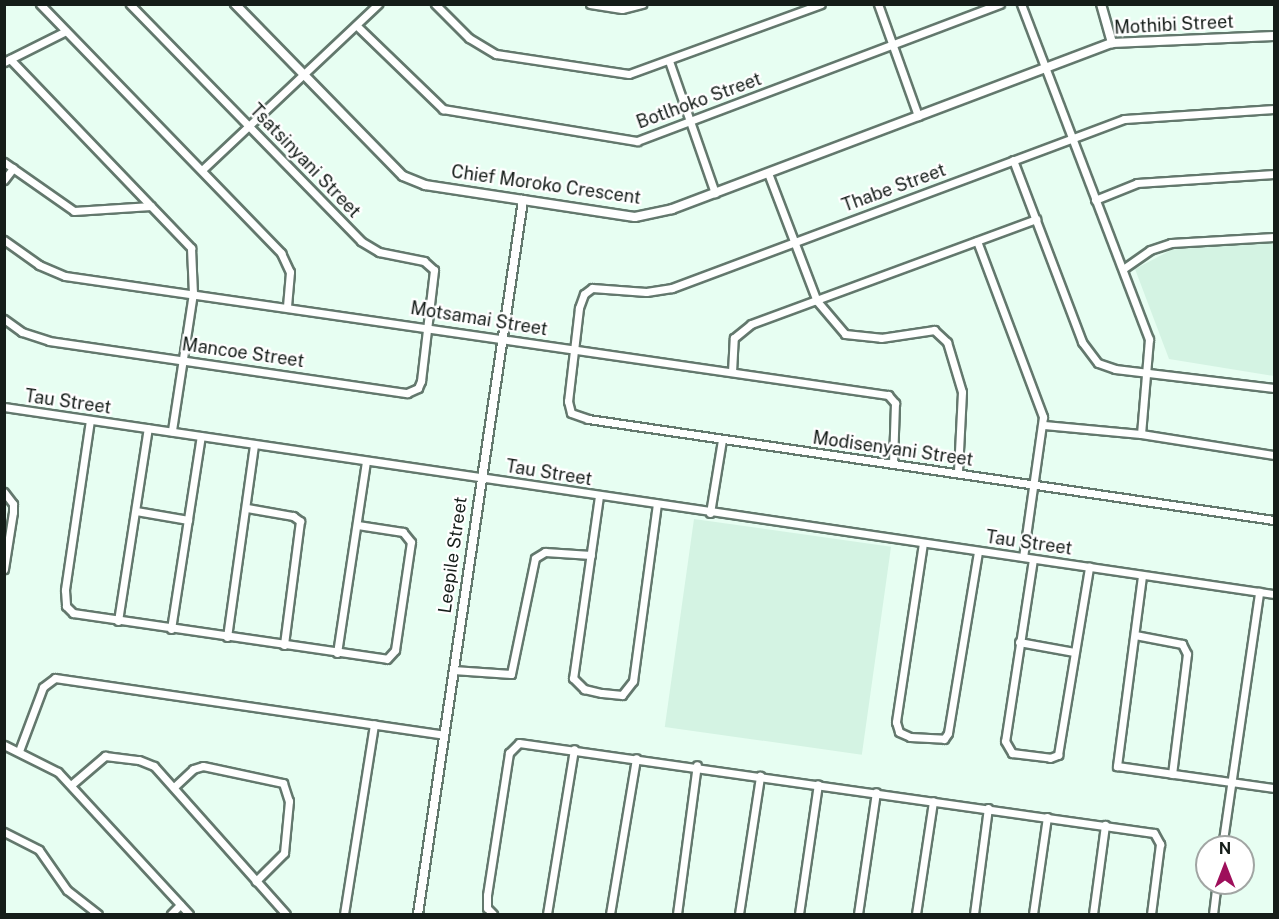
<!DOCTYPE html>
<html>
<head>
<meta charset="utf-8">
<style>
	body { margin:0 }
	#map { position:relative; width:1279px; height:919px; overflow:hidden; background:#e7fef2; font-family:"Public Sans",sans-serif }
	div>[style] { position:absolute }
	[style*='--x'] { left:calc(var(--x)*1px); top:calc(var(--y)*1px); width:calc(var(--w)*1px); rotate:calc(var(--a)*1deg) }
	.built>* { inset:0; background:#d4f3e3; transform-origin:0 0 }
	.roads { filter:drop-shadow(2px 0 #63786d) drop-shadow(-2px 0 #63786d) drop-shadow(0 2px #63786d) drop-shadow(0 -2px #63786d) }
	.minor>* { height:7px; margin:-3.5px; padding:0 3.5px; transform-origin:3.5px; border-radius:3.5px; background:#fff }
	.tertiary>* { height:8px; margin:-4px; padding:0 4px; transform-origin:4px; border-radius:4px; background:#fff }
	span { translate:-50% -50%; white-space:nowrap; text-align:center; line-height:1.15; -webkit-text-stroke:4.5px #fff; paint-order:stroke }
	.street-label { font-size:18px; color:#151d19 }
	.frame { position:absolute; inset:0; border:6px solid #151d19; pointer-events:none }
	.north { position:absolute; left:1195px; top:835px; width:60px; height:60px; box-sizing:border-box; background:#fff; border:2px solid #a1a5a3; border-radius:50%; rotate:0deg; font-size:16px; font-weight:700; line-height:24px; text-align:center; color:#151d19 }
	.north::after { content:''; display:block; margin:auto; width:21px; height:27px; background:#9e0f5b; clip-path:polygon(50% 0,100% 100%,50% 72%,0 100%) }
</style>
</head>
<body>
<div id="map">
	<div class="built">
		<i style="clip-path:polygon(1274px 243px,1274px 376px,1169px 359px,1135px 269px,1175px 248px)"></i>
		<i style="left:694px;top:519px;width:199px;height:210px;rotate:8deg"></i>
	</div>
	<div class="roads">
		<div class="minor">
			<i style="--x:40;--y:4;--w:347;--a:45.9"></i>
			<i style="--x:281;--y:253;--w:21;--a:65"></i>
			<i style="--x:290;--y:272;--w:34;--a:95"></i>
			<i style="--x:435;--y:4;--w:48;--a:45"></i>
			<i style="--x:469;--y:38;--w:31;--a:31"></i>
			<i style="--x:496;--y:54;--w:134;--a:8.6"></i>
			<i style="--x:629;--y:74;--w:204;--a:-20"></i>
			<i style="--x:590;--y:4;--w:32;--a:9"></i>
			<i style="--x:622;--y:9;--w:21;--a:-14"></i>
			<i style="--x:878;--y:4;--w:119;--a:70.3"></i>
			<i style="--x:1021;--y:4;--w:359;--a:69.1"></i>
			<i style="--x:1149;--y:339;--w:95;--a:94.8"></i>
			<i style="--x:357;--y:26;--w:120;--a:44"></i>
			<i style="--x:443;--y:109;--w:197;--a:9.4"></i>
			<i style="--x:637;--y:141;--w:388;--a:-20.7"></i>
			<i style="--x:10;--y:59;--w:262;--a:46.2"></i>
			<i style="--x:191;--y:248;--w:45;--a:87.5"></i>
			<i style="--x:193;--y:293;--w:140;--a:98.7"></i>
			<i style="--x:669;--y:61;--w:140;--a:70.8"></i>
			<i style="--x:4;--y:62;--w:69;--a:-26.6"></i>
			<i style="--x:1274;--y:109;--w:150;--a:176.2"></i>
			<i style="--x:1124;--y:119;--w:483;--a:159.5"></i>
			<i style="--x:672;--y:288;--w:26;--a:171"></i>
			<i style="--x:646;--y:292;--w:54;--a:-175.8"></i>
			<i style="--x:592;--y:288;--w:10;--a:143"></i>
			<i style="--x:584;--y:294;--w:15;--a:110"></i>
			<i style="--x:579;--y:308;--w:94;--a:96.7"></i>
			<i style="--x:568;--y:401;--w:12;--a:76"></i>
			<i style="--x:571;--y:413;--w:18;--a:19"></i>
			<i style="--x:588;--y:419;--w:693;--a:8.38"></i>
			<i style="--x:1013;--y:160;--w:195;--a:69.2"></i>
			<i style="--x:1082;--y:342;--w:26;--a:53"></i>
			<i style="--x:1098;--y:363;--w:18;--a:19"></i>
			<i style="--x:1115;--y:369;--w:160;--a:6.8"></i>
			<i style="--x:4;--y:162;--w:85;--a:35"></i>
			<i style="--x:74;--y:211;--w:77;--a:-3.7"></i>
			<i style="--x:203;--y:169;--w:241;--a:-43.3"></i>
			<i style="--x:768;--y:173;--w:137;--a:69.1"></i>
			<i style="--x:817;--y:301;--w:43;--a:49.7"></i>
			<i style="--x:845;--y:334;--w:36;--a:6"></i>
			<i style="--x:881;--y:338;--w:54;--a:-8.6"></i>
			<i style="--x:934;--y:330;--w:18;--a:43"></i>
			<i style="--x:947;--y:342;--w:52;--a:73.3"></i>
			<i style="--x:962;--y:392;--w:80;--a:92.9"></i>
			<i style="--x:4;--y:180;--w:15;--a:-53"></i>
			<i style="--x:1095;--y:200;--w:45;--a:-22"></i>
			<i style="--x:1137;--y:183;--w:137;--a:-3.8"></i>
			<i style="--x:4;--y:240;--w:43;--a:35.5"></i>
			<i style="--x:39;--y:265;--w:28;--a:23"></i>
			<i style="--x:65;--y:276;--w:832;--a:8.23"></i>
			<i style="--x:888;--y:395;--w:11;--a:49"></i>
			<i style="--x:895;--y:403;--w:60;--a:91.9"></i>
			<i style="--x:977;--y:241;--w:188;--a:69.4"></i>
			<i style="--x:1043;--y:417;--w:141;--a:98.1"></i>
			<i style="--x:1123;--y:269;--w:33;--a:-35"></i>
			<i style="--x:1150;--y:250;--w:22;--a:-18"></i>
			<i style="--x:1171;--y:243;--w:103;--a:-3.3"></i>
			<i style="--x:4;--y:319;--w:22;--a:36"></i>
			<i style="--x:22;--y:332;--w:28;--a:18"></i>
			<i style="--x:49;--y:341;--w:362;--a:8.3"></i>
			<i style="--x:407;--y:393;--w:12;--a:-24"></i>
			<i style="--x:418;--y:388;--w:8;--a:-67"></i>
			<i style="--x:421;--y:381;--w:112;--a:-83.3"></i>
			<i style="--x:434;--y:270;--w:13;--a:-138"></i>
			<i style="--x:424;--y:261;--w:46;--a:-168.7"></i>
			<i style="--x:379;--y:252;--w:21;--a:-149"></i>
			<i style="--x:361;--y:241;--w:331;--a:-134.3"></i>
			<i style="--x:732;--y:372;--w:34;--a:-87"></i>
			<i style="--x:734;--y:338;--w:22;--a:-39"></i>
			<i style="--x:751;--y:324;--w:304;--a:-20.2"></i>
			<i style="--x:4;--y:407;--w:1284;--a:8.38"></i>
			<i style="--x:90;--y:420;--w:172;--a:98.4"></i>
			<i style="--x:65;--y:590;--w:16;--a:86"></i>
			<i style="--x:66;--y:606;--w:10;--a:45"></i>
			<i style="--x:73;--y:613;--w:317;--a:8.3"></i>
			<i style="--x:387;--y:659;--w:12;--a:-48"></i>
			<i style="--x:395;--y:650;--w:109;--a:-81.6"></i>
			<i style="--x:411;--y:542;--w:13;--a:-129"></i>
			<i style="--x:403;--y:532;--w:46;--a:-171.2"></i>
			<i style="--x:1044;--y:425;--w:97;--a:5.3"></i>
			<i style="--x:1141;--y:434;--w:135;--a:9"></i>
			<i style="--x:4;--y:492;--w:15;--a:53"></i>
			<i style="--x:13;--y:504;--w:8;--a:90"></i>
			<i style="--x:13;--y:512;--w:58;--a:99"></i>
			<i style="--x:599;--y:496;--w:184;--a:98.1"></i>
			<i style="--x:573;--y:678;--w:16;--a:45"></i>
			<i style="--x:584;--y:689;--w:18;--a:13"></i>
			<i style="--x:602;--y:693;--w:20;--a:6"></i>
			<i style="--x:622;--y:695;--w:18;--a:-52"></i>
			<i style="--x:633;--y:681;--w:179;--a:-82.3"></i>
			<i style="--x:247;--y:508;--w:47;--a:9.9"></i>
			<i style="--x:293;--y:516;--w:9;--a:36"></i>
			<i style="--x:300;--y:521;--w:125;--a:97.4"></i>
			<i style="--x:136;--y:511;--w:53;--a:9.8"></i>
			<i style="--x:710;--y:513;--w:74;--a:-80.7"></i>
			<i style="--x:923;--y:543;--w:181;--a:98.6"></i>
			<i style="--x:896;--y:722;--w:10;--a:73"></i>
			<i style="--x:899;--y:732;--w:12;--a:24"></i>
			<i style="--x:910;--y:737;--w:34;--a:3"></i>
			<i style="--x:944;--y:739;--w:7;--a:-56"></i>
			<i style="--x:948;--y:733;--w:184;--a:-80.6"></i>
			<i style="--x:1033;--y:559;--w:184;--a:98.7"></i>
			<i style="--x:1005;--y:741;--w:14;--a:60"></i>
			<i style="--x:1012;--y:753;--w:38;--a:7"></i>
			<i style="--x:1050;--y:758;--w:9;--a:-21"></i>
			<i style="--x:1058;--y:755;--w:191;--a:-80.6"></i>
			<i style="--x:1142;--y:576;--w:192;--a:97.5"></i>
			<i style="--x:1117;--y:766;--w:159;--a:8"></i>
			<i style="--x:118;--y:621;--w:195;--a:-81.2"></i>
			<i style="--x:171;--y:629;--w:195;--a:-81.2"></i>
			<i style="--x:1135;--y:635;--w:48;--a:10.8"></i>
			<i style="--x:1182;--y:644;--w:11;--a:63"></i>
			<i style="--x:1187;--y:654;--w:121;--a:97.1"></i>
			<i style="--x:227;--y:637;--w:194;--a:-82"></i>
			<i style="--x:1019;--y:642;--w:56;--a:10.3"></i>
			<i style="--x:337;--y:653;--w:193;--a:-81.4"></i>
			<i style="--x:453;--y:670;--w:58;--a:3.9"></i>
			<i style="--x:511;--y:674;--w:118;--a:-78.3"></i>
			<i style="--x:535;--y:558;--w:12;--a:-31"></i>
			<i style="--x:545;--y:552;--w:46;--a:3.7"></i>
			<i style="--x:4;--y:745;--w:60;--a:26.6"></i>
			<i style="--x:58;--y:772;--w:193;--a:47.3"></i>
			<i style="--x:19;--y:751;--w:68;--a:-69.4"></i>
			<i style="--x:43;--y:687;--w:15;--a:-37"></i>
			<i style="--x:55;--y:678;--w:393;--a:8.3"></i>
			<i style="--x:71;--y:785;--w:45;--a:-40.5"></i>
			<i style="--x:105;--y:756;--w:34;--a:7"></i>
			<i style="--x:139;--y:760;--w:16;--a:22"></i>
			<i style="--x:154;--y:766;--w:198;--a:48.3"></i>
			<i style="--x:174;--y:787;--w:26;--a:-43"></i>
			<i style="--x:193;--y:769;--w:10;--a:-17"></i>
			<i style="--x:203;--y:766;--w:82;--a:12"></i>
			<i style="--x:283;--y:783;--w:19;--a:72"></i>
			<i style="--x:289;--y:801;--w:52;--a:95.5"></i>
			<i style="--x:284;--y:853;--w:40;--a:135"></i>
			<i style="--x:4;--y:832;--w:39;--a:27"></i>
			<i style="--x:39;--y:850;--w:49;--a:55"></i>
			<i style="--x:67;--y:890;--w:39;--a:38"></i>
			<i style="--x:1222;--y:847;--w:258;--a:-81.7"></i>
			<i style="--x:171;--y:914;--w:13;--a:-45"></i>
			<i style="--x:344;--y:914;--w:192;--a:-81"></i>
			<i style="--x:493;--y:914;--w:8;--a:-135"></i>
			<i style="--x:487;--y:908;--w:13;--a:-90"></i>
			<i style="--x:487;--y:895;--w:144;--a:-81.2"></i>
			<i style="--x:509;--y:753;--w:14;--a:-45"></i>
			<i style="--x:519;--y:743;--w:641;--a:8.07"></i>
			<i style="--x:1154;--y:833;--w:13;--a:61"></i>
			<i style="--x:1160;--y:844;--w:71;--a:97.3"></i>
			<i style="--x:547;--y:914;--w:167;--a:-80.7"></i>
			<i style="--x:610;--y:914;--w:158;--a:-80.5"></i>
			<i style="--x:677;--y:914;--w:150;--a:-82.4"></i>
			<i style="--x:739;--y:914;--w:140;--a:-81.3"></i>
			<i style="--x:799;--y:914;--w:131;--a:-81.7"></i>
			<i style="--x:858;--y:914;--w:123;--a:-81.6"></i>
			<i style="--x:916;--y:914;--w:114;--a:-81.4"></i>
			<i style="--x:974;--y:914;--w:107;--a:-82.5"></i>
			<i style="--x:1033;--y:914;--w:98;--a:-81.8"></i>
			<i style="--x:1093;--y:914;--w:90;--a:-82.3"></i>
			<i style="--x:1213;--y:914;--w:31;--a:-83"></i>
		</div>
		<div class="tertiary">
			<i style="--x:235;--y:4;--w:240;--a:45.7"></i>
			<i style="--x:403;--y:176;--w:24;--a:22"></i>
			<i style="--x:425;--y:185;--w:212;--a:8.7"></i>
			<i style="--x:635;--y:217;--w:38;--a:-12"></i>
			<i style="--x:672;--y:209;--w:470;--a:-20.7"></i>
			<i style="--x:1112;--y:43;--w:162;--a:-2.5"></i>
			<i style="--x:1101;--y:4;--w:41;--a:74.2"></i>
			<i style="--x:418;--y:914;--w:722;--a:-81.63"></i>
		</div>
	</div>
	<div class="street-label">
		<span style="left:1174px;top:25px;rotate:-3deg">Mothibi Street</span>
		<span style="left:699px;top:101px;rotate:-20deg">Botlhoko Street</span>
		<span style="left:305px;top:161px;rotate:46deg">Tsatsinyani Street</span>
		<span style="left:546px;top:185px;rotate:8deg">Chief Moroko Crescent</span>
		<span style="left:894px;top:188px;rotate:-20deg">Thabe Street</span>
		<span style="left:479px;top:319px;rotate:9deg">Motsamai Street</span>
		<span style="left:243px;top:353px;rotate:8deg">Mancoe Street</span>
		<span style="left:68px;top:402px;rotate:8deg">Tau Street</span>
		<span style="left:893px;top:449px;rotate:8deg">Modisenyani Street</span>
		<span style="left:549px;top:473px;rotate:9deg">Tau Street</span>
		<span style="left:1029px;top:543px;rotate:8deg">Tau Street</span>
		<span style="left:453px;top:555px;rotate:-82deg">Leepile Street</span>
	</div>
	<div class="frame"></div>
	<div class="north">N</div>
</div>
</body>
</html>
